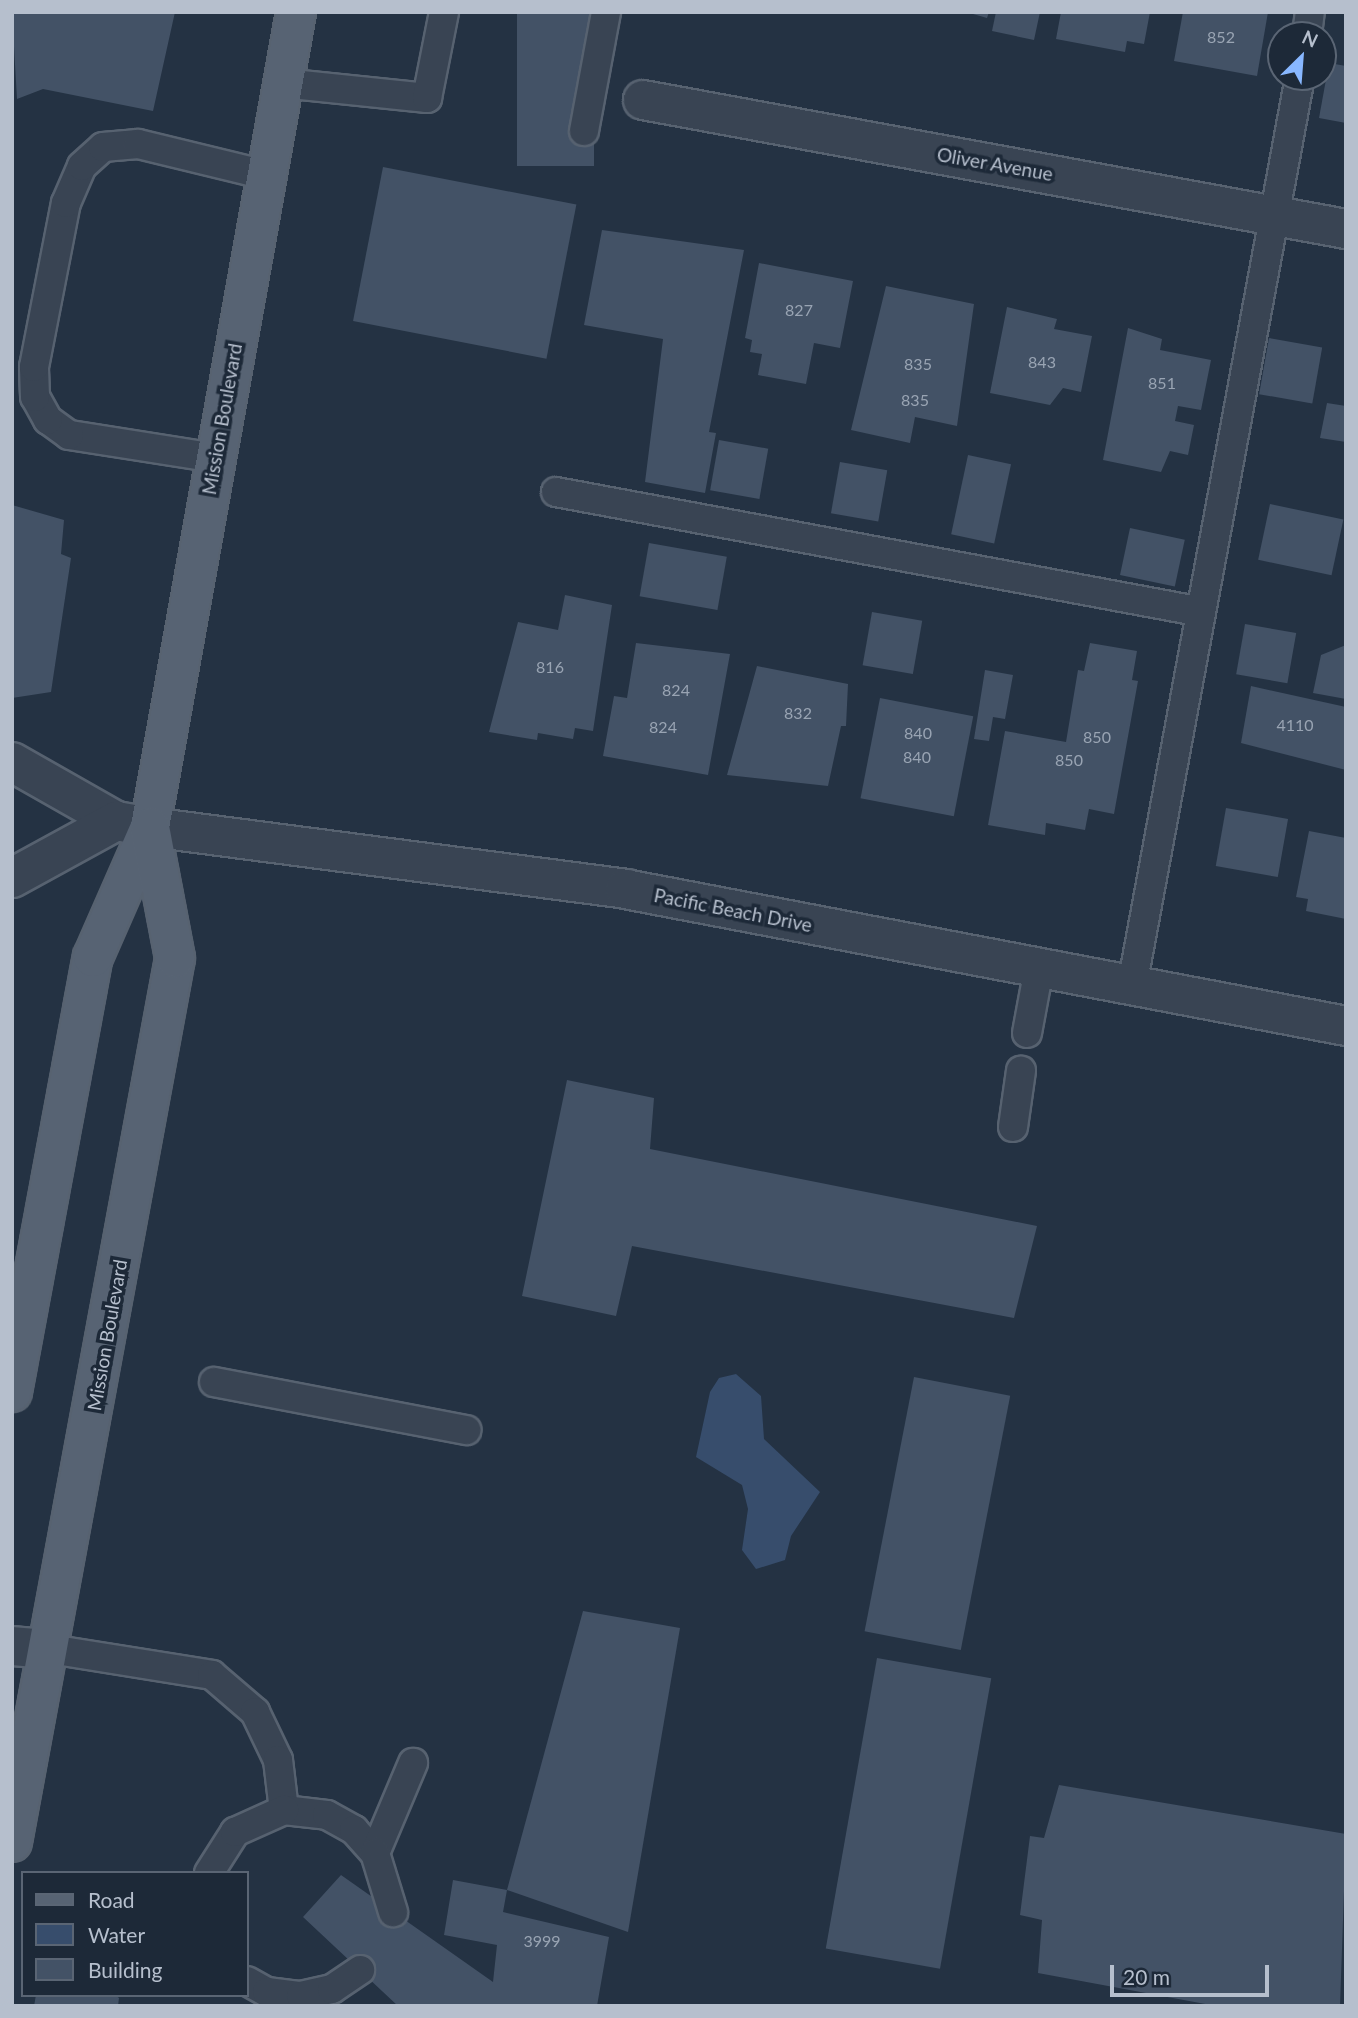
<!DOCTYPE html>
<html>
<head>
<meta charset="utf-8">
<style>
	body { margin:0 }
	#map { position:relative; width:1358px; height:2018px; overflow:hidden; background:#243243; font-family:Lato,sans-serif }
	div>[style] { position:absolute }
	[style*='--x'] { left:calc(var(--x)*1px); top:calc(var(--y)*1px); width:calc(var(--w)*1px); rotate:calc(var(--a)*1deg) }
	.water>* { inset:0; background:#374d6c }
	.building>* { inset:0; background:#435266; transform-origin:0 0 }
	.roads { filter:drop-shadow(2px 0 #576270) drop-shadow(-2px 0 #576270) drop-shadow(0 2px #576270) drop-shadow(0 -2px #576270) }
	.service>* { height:28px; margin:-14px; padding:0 14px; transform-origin:14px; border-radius:14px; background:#394453 }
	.minor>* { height:38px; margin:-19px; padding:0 19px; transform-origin:19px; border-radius:19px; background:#394453 }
	.tertiary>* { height:38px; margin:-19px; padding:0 19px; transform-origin:19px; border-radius:19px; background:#394453 }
	.primary>* { height:38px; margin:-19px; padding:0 19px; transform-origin:19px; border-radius:19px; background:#576373 }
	span { translate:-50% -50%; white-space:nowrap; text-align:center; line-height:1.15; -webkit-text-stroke:7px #1d2938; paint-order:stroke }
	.number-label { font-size:16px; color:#99a4b3 }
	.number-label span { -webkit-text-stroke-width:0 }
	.street-label { font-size:19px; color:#b6bfcd }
	.frame { position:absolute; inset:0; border:14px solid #b6bfcd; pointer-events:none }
	.legend { position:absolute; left:21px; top:1871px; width:228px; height:126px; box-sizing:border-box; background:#1d2938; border:2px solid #5a6574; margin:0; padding:9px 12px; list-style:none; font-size:21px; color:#b6bfcd }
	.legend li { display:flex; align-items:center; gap:14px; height:35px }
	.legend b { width:35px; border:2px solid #5a6574 }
	.north { position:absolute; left:1267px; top:21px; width:70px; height:70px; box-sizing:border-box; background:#1d2938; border:2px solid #5a6574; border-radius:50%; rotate:25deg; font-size:19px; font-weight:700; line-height:28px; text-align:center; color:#b6bfcd }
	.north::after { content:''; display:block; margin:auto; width:24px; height:32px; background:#88b7ff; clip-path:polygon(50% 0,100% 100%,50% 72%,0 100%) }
	.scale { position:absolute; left:1110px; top:1965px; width:159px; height:32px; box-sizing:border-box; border:4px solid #b6bfcd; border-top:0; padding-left:9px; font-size:21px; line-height:24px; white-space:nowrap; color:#b6bfcd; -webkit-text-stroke:5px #1d2938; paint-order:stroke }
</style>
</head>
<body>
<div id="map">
	<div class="water">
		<i style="clip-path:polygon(736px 1374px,761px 1396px,764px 1439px,820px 1492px,791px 1536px,785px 1560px,756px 1569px,742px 1550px,748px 1509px,742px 1485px,696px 1457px,710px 1392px,719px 1378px)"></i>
	</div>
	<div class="building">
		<i style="clip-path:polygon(12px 12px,175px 12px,153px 111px,43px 89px,17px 99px)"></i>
		<i style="left:517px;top:12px;width:77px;height:154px"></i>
		<i style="clip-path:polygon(966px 12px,989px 12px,987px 18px)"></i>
		<i style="clip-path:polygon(996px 12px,1040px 12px,1034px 40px,992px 31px)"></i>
		<i style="clip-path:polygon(1061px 12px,1150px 12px,1144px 44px,1127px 41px,1125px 52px,1056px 39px)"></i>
		<i style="clip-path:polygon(1183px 12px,1268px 12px,1257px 76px,1174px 61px)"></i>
		<i style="clip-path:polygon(1329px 63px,1346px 66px,1346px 123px,1319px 118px)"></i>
		<i style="left:383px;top:167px;width:197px;height:157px;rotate:11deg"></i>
		<i style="clip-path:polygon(602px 230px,744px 250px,709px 432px,716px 433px,705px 493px,645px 482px,663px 339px,584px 325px)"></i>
		<i style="clip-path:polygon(759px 263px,853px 281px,840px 348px,814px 343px,806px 384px,758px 375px,762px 354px,750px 352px,752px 340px,745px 338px)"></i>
		<i style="clip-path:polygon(886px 286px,974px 304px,957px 426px,915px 417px,910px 443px,851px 430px)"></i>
		<i style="clip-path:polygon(1007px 307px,1057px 319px,1054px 329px,1092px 336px,1081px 392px,1063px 388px,1050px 405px,990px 393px)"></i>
		<i style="clip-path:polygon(1128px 328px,1162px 339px,1160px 350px,1211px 360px,1201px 410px,1178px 406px,1175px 421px,1194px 425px,1188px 455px,1170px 451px,1161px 472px,1103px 460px)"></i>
		<i style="left:1269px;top:338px;width:54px;height:57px;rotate:10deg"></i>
		<i style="clip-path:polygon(1327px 403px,1346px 406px,1346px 442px,1320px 438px)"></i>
		<i style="left:719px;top:440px;width:50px;height:51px;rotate:10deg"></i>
		<i style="left:968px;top:455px;width:44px;height:81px;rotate:12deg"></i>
		<i style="left:840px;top:462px;width:48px;height:52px;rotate:10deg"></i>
		<i style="left:1270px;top:504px;width:75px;height:57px;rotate:12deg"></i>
		<i style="clip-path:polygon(12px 505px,64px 520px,61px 554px,71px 558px,51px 692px,12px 698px)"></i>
		<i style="left:1130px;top:528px;width:56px;height:48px;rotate:12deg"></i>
		<i style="left:649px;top:543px;width:79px;height:54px;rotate:10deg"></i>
		<i style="clip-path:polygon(565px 595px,612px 605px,593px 731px,575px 728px,573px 739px,538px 733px,537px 740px,489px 732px,518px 622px,558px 630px)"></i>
		<i style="left:872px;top:612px;width:51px;height:54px;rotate:10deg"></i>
		<i style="left:1245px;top:624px;width:52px;height:51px;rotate:10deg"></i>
		<i style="clip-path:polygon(636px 643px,730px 654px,708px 775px,603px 756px,614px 696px,627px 698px)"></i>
		<i style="clip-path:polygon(1090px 643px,1137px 651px,1132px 680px,1138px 681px,1114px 814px,1089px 809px,1085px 830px,1046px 823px,1045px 835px,988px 825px,1005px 731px,1066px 742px,1078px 670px,1084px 671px)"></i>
		<i style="clip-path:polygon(1346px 645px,1346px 699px,1313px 693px,1321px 655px)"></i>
		<i style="clip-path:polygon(757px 666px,848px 684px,846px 726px,841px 726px,828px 786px,727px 775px)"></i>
		<i style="clip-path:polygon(985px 670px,1013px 675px,1005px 719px,993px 717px,989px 741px,974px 739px)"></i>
		<i style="clip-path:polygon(1251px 686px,1346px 707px,1346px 770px,1241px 743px)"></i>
		<i style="left:880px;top:698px;width:95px;height:102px;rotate:11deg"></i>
		<i style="left:1226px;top:808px;width:63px;height:59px;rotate:10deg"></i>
		<i style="clip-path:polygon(1309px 831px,1346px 838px,1346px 919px,1306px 911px,1308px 899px,1296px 897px)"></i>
		<i style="clip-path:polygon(567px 1080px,654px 1098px,650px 1149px,1037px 1226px,1014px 1318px,632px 1246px,616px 1316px,522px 1296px)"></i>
		<i style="left:914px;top:1377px;width:98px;height:259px;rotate:11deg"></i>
		<i style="clip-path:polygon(583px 1611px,680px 1628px,628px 1932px,507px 1890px)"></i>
		<i style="left:877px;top:1658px;width:116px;height:295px;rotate:10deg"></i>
		<i style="clip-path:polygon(1059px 1785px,1346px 1834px,1340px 2006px,1216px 2006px,1038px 1973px,1042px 1920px,1020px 1915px,1030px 1836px,1044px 1838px)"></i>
		<i style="clip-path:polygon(341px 1875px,493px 1982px,497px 1945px,444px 1935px,453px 1880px,507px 1890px,503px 1912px,609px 1937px,597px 2006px,398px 2006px,303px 1917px)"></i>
		<i style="clip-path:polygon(36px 1995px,115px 1995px,119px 1998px,118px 2006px,34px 2006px)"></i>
	</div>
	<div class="roads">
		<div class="service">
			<i style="--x:1307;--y:35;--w:23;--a:-83"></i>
			<i style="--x:282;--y:83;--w:146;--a:5.9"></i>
			<i style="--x:427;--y:98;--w:88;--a:-78.8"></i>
			<i style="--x:584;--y:131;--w:121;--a:-79.5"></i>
			<i style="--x:216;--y:458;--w:149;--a:-171.1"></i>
			<i style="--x:69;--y:435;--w:26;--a:-144"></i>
			<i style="--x:48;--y:420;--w:26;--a:-119"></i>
			<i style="--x:35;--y:397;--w:30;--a:-92"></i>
			<i style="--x:34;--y:367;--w:167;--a:-79"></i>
			<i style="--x:66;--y:203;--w:40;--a:-66.6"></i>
			<i style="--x:82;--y:166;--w:28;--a:-42"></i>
			<i style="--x:103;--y:147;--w:35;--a:-5"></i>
			<i style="--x:138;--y:144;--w:132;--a:13.6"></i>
			<i style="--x:556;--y:492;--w:652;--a:10.52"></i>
			<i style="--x:1132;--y:986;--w:924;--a:-79.53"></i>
			<i style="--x:1027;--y:1033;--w:66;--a:-79.5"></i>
			<i style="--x:1013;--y:1127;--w:57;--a:-81.9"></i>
			<i style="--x:214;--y:1382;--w:257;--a:10.8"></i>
			<i style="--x:50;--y:1649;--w:164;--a:9.1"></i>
			<i style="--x:212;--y:1675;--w:57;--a:40.7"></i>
			<i style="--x:255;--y:1712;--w:53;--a:64.4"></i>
			<i style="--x:278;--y:1760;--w:50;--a:83.2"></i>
			<i style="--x:284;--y:1810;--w:43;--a:6.6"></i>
			<i style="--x:327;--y:1815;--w:31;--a:29"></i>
			<i style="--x:354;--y:1830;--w:31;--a:48"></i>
			<i style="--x:375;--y:1853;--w:98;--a:-67.1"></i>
			<i style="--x:375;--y:1853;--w:62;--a:73"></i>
			<i style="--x:209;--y:1873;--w:49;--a:-57.6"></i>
			<i style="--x:235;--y:1832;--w:54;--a:-24.2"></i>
			<i style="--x:247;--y:1981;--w:23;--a:29"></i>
			<i style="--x:267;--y:1992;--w:34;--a:7"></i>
			<i style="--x:301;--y:1996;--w:32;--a:-13"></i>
			<i style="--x:332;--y:1989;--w:34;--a:-34"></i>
		</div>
		<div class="minor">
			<i style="--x:643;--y:100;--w:715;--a:10.4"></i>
			<i style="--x:12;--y:762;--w:120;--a:29.6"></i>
			<i style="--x:116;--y:821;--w:35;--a:10"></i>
			<i style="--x:12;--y:878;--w:119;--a:-28.7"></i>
			<i style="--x:12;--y:1646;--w:38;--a:5"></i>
		</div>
		<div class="tertiary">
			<i style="--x:150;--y:827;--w:479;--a:7.4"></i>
			<i style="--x:625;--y:889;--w:734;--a:10.76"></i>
		</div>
		<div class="primary">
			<i style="--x:12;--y:1392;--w:442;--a:-79.5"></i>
			<i style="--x:93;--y:957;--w:142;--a:-66.3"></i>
			<i style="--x:150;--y:827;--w:828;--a:-79.84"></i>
			<i style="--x:12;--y:1842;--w:899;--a:-79.55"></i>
			<i style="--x:175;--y:958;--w:133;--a:-100.8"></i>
		</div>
	</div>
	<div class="number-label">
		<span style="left:1221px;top:37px">852</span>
		<span style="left:799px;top:310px">827</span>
		<span style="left:1042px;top:362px">843</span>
		<span style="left:918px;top:364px">835</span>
		<span style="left:1162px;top:383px">851</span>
		<span style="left:915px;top:400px">835</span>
		<span style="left:550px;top:667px">816</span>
		<span style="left:676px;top:690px">824</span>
		<span style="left:798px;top:713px">832</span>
		<span style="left:1295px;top:725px">4110</span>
		<span style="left:663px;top:727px">824</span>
		<span style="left:918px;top:733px">840</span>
		<span style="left:1097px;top:737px">850</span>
		<span style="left:917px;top:757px">840</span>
		<span style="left:1069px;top:760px">850</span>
		<span style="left:542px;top:1941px">3999</span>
	</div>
	<div class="street-label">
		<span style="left:995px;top:164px;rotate:10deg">Oliver Avenue</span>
		<span style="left:222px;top:419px;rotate:-80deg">Mission Boulevard</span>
		<span style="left:733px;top:910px;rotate:11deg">Pacific Beach Drive</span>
		<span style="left:107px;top:1335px;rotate:-80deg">Mission Boulevard</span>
	</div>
	<div class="frame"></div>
	<ul class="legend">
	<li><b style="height:9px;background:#576373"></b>Road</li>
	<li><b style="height:19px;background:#374d6c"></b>Water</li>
	<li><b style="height:19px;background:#435266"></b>Building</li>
	</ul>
	<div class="north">N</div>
	<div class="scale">20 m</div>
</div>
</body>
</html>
